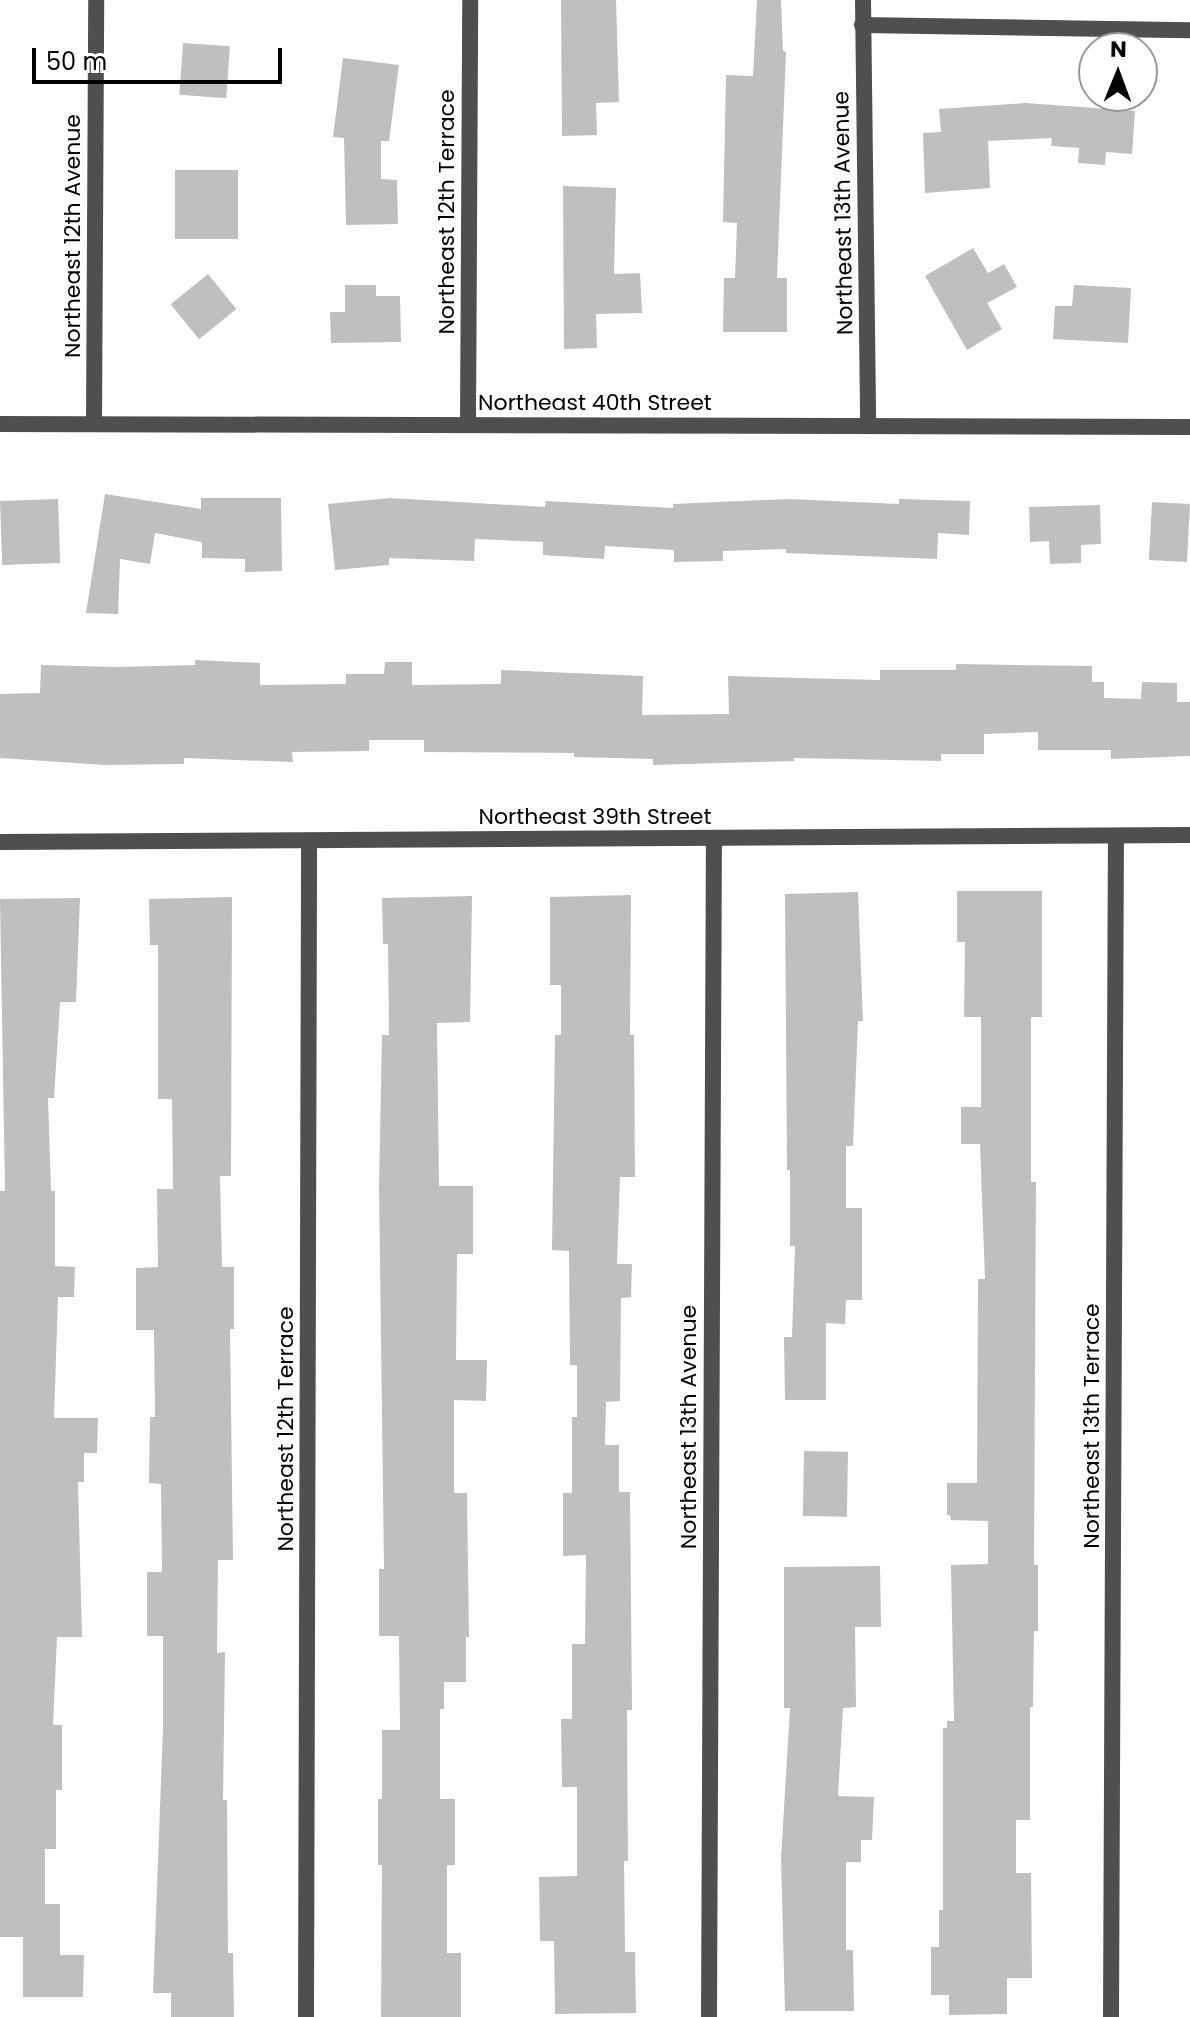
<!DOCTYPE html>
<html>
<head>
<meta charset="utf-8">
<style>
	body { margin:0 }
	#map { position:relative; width:1190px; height:2017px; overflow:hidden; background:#fff; font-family:Poppins,sans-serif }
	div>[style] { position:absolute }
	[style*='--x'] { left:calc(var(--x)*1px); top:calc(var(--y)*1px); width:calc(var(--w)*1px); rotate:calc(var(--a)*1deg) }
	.building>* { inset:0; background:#bfbfbf; transform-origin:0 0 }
	.minor>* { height:16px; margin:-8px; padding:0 8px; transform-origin:8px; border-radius:8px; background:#4f4f4f }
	span { translate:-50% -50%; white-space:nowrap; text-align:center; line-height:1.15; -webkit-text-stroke:6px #fff; paint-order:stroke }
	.street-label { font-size:22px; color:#000 }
	.north { position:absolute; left:1078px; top:32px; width:80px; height:80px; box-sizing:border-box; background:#fff; border:2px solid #999; border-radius:50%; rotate:1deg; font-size:22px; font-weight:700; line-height:32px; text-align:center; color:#000 }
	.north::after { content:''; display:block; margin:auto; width:28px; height:36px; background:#000; clip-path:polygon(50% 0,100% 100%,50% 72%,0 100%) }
	.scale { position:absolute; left:32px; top:48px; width:250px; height:36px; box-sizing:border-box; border:4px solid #000; border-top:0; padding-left:10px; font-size:24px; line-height:28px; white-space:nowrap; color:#000; -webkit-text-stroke:6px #fff; paint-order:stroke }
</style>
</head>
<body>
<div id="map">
	<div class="building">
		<i style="clip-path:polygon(561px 0,616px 0,619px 102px,596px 103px,597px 135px,562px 136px)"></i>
		<i style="clip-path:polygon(757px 0,781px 0,783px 51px,786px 52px,777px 278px,787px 278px,787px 332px,723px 332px,724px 278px,735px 278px,737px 223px,723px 222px,726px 75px,753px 76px)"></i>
		<i style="left:183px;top:43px;width:47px;height:52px;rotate:4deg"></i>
		<i style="clip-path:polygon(343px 58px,399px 65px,389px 141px,381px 141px,381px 179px,397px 180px,398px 224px,346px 225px,344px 138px,333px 137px)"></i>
		<i style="clip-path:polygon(1026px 103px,1135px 111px,1132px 154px,1106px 152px,1105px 165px,1078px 163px,1079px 148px,1051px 146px,1052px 138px,988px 141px,990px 188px,925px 193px,923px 133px,941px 132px,939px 109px)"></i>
		<i style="left:175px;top:170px;width:63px;height:69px"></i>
		<i style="clip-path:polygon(563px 186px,616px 188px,614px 274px,640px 273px,642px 313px,596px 314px,597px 348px,564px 349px)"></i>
		<i style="clip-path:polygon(973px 248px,988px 273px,1004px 264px,1017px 287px,987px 303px,1002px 329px,967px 350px,925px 276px)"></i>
		<i style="left:208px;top:274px;width:45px;height:48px;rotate:51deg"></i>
		<i style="clip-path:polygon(345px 285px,376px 285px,376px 296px,400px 296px,401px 342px,331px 343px,330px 312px,345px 312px)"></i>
		<i style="clip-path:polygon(1074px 285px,1131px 288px,1128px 343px,1053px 339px,1055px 306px,1072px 306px)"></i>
		<i style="clip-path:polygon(105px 494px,201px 509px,201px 498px,281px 498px,282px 571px,245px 572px,245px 559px,202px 558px,202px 542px,155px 533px,150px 564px,120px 559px,118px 614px,86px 613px)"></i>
		<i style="clip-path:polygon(390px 498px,545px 507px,546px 501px,673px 508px,673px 504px,789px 499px,899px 504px,899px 499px,970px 501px,969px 535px,938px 533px,937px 559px,786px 553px,786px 549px,723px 551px,723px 561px,674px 562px,674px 550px,605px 546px,604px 559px,543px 555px,543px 542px,475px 539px,474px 561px,389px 558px,389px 565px,335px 570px,328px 504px)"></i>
		<i style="left:58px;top:499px;width:64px;height:58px;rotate:88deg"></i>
		<i style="left:1152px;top:502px;width:38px;height:58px;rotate:3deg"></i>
		<i style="clip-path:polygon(1100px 505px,1101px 544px,1081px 545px,1081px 563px,1050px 564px,1049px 541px,1030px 542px,1029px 507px)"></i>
		<i style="clip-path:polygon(195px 660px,260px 663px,260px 685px,346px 684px,346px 674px,384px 674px,385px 662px,412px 662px,412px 685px,501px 684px,501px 670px,643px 676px,642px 715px,729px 714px,728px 676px,880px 680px,880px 670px,956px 670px,956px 664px,1092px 666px,1092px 682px,1104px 682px,1104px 698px,1141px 699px,1142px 682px,1177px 683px,1177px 702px,1190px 702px,1190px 756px,1111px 759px,1111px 750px,1038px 750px,1038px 732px,984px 734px,984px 754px,941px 754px,941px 761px,794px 758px,794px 761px,653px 765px,653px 759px,574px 757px,574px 753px,424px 752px,424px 740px,369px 740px,369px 751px,292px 752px,293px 762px,184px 758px,184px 764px,104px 765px,0 758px,0 694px,40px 693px,41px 665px,116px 667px,195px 665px)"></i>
		<i style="clip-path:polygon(957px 891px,1042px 891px,1042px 1017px,1031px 1017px,1031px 1182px,1036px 1182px,1034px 1565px,1038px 1565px,1038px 1631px,1034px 1631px,1033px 1707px,1030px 1707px,1030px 1820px,1016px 1820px,1016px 1873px,1031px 1873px,1032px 1978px,1007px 1978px,1007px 2014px,949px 2015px,949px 1995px,931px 1995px,931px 1947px,939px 1947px,939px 1910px,943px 1910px,943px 1728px,947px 1728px,947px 1721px,954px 1721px,951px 1565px,988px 1564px,988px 1521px,951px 1520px,950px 1515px,947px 1515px,947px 1483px,977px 1483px,978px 1279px,985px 1279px,980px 1144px,961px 1144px,961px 1107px,981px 1107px,981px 1017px,964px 1017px,965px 942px,957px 942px)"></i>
		<i style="clip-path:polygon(858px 892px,863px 1021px,858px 1021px,853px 1146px,846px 1146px,846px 1208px,862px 1208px,862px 1300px,846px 1300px,845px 1324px,826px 1323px,826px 1400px,785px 1400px,784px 1337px,792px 1337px,795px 1246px,790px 1246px,790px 1170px,787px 1170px,785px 894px)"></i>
		<i style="clip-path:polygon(631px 895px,630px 1035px,634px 1035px,635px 1177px,620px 1177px,617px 1264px,632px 1264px,631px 1297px,621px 1298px,620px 1401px,606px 1402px,605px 1445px,619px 1445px,619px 1492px,630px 1492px,632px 1710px,627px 1710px,628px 1861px,624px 1861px,625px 1952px,635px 1952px,636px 2013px,555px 2014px,554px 1941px,540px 1941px,539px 1877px,577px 1876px,577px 1787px,562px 1787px,561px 1719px,572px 1719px,572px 1644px,585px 1644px,586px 1555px,563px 1556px,563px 1493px,572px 1493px,572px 1417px,577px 1417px,577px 1365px,570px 1365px,569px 1251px,552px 1250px,555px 1035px,561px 1035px,561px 985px,550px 985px,550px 897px)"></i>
		<i style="clip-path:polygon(472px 896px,470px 1022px,437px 1023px,439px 1186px,473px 1186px,473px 1254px,457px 1254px,456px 1360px,487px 1360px,486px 1401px,454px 1400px,454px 1493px,467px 1493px,469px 1637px,466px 1637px,466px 1682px,444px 1682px,444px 1709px,440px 1709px,440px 1799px,455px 1799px,455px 1865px,447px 1865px,447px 1953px,461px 1953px,461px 2017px,381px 2017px,382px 1865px,378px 1865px,378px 1799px,382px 1799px,382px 1730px,400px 1730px,399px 1636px,379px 1636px,379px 1569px,384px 1569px,379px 1186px,382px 1035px,389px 1035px,388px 944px,383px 944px,382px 898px)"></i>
		<i style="clip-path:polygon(232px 897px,231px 1176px,220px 1176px,222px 1267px,234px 1267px,234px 1329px,230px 1329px,233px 1560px,218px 1560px,217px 1653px,225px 1652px,223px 1800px,227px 1800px,228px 1953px,233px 1953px,234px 2017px,171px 2017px,171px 1993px,153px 1993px,163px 1728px,163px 1636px,147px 1636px,147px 1572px,162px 1572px,161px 1484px,149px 1483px,150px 1417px,155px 1417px,154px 1330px,136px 1330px,136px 1268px,158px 1267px,157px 1189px,173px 1189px,172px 1099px,158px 1099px,158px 945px,150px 945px,149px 899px)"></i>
		<i style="clip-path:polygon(80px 898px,76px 1002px,60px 1002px,54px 1098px,48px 1098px,51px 1191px,55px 1191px,55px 1266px,75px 1267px,74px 1297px,58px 1297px,54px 1418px,98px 1418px,97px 1453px,84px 1453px,84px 1482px,78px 1482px,82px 1637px,57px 1637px,53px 1725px,62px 1725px,62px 1790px,56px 1790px,56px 1849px,45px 1849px,45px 1904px,60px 1904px,60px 1955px,84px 1955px,83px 1997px,23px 1997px,23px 1937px,0 1937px,0 1191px,5px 1191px,0 899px)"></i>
		<i style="left:804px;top:1451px;width:44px;height:65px;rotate:1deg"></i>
		<i style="clip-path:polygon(880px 1566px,881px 1627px,855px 1627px,856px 1707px,843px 1708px,838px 1796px,874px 1797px,872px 1840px,861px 1840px,861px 1862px,846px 1862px,846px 1950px,853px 1950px,854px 2011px,785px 2011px,781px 1859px,790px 1708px,784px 1708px,784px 1567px)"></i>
	</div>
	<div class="minor">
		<i style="--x:863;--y:0;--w:426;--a:89.3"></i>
		<i style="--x:862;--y:25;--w:328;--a:0.9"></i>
		<i style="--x:0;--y:424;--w:1190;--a:0.14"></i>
		<i style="--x:94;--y:424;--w:424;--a:-89.7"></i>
		<i style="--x:468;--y:425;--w:425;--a:-89.7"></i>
		<i style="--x:0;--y:842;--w:1190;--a:-0.34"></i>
		<i style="--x:306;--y:2017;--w:1176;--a:-89.85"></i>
		<i style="--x:709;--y:2017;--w:1179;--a:-89.76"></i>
		<i style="--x:1111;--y:2017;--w:1181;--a:-89.76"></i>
	</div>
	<div class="street-label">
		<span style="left:447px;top:212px;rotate:-90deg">Northeast 12th Terrace</span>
		<span style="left:843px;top:213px;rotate:-91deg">Northeast 13th Avenue</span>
		<span style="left:73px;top:236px;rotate:-90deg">Northeast 12th Avenue</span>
		<span style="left:595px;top:403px">Northeast 40th Street</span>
		<span style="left:595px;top:817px">Northeast 39th Street</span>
		<span style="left:1092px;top:1426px;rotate:-90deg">Northeast 13th Terrace</span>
		<span style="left:689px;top:1427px;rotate:-90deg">Northeast 13th Avenue</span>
		<span style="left:286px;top:1429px;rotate:-90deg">Northeast 12th Terrace</span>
	</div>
	<div class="north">N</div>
	<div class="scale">50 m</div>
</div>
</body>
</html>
